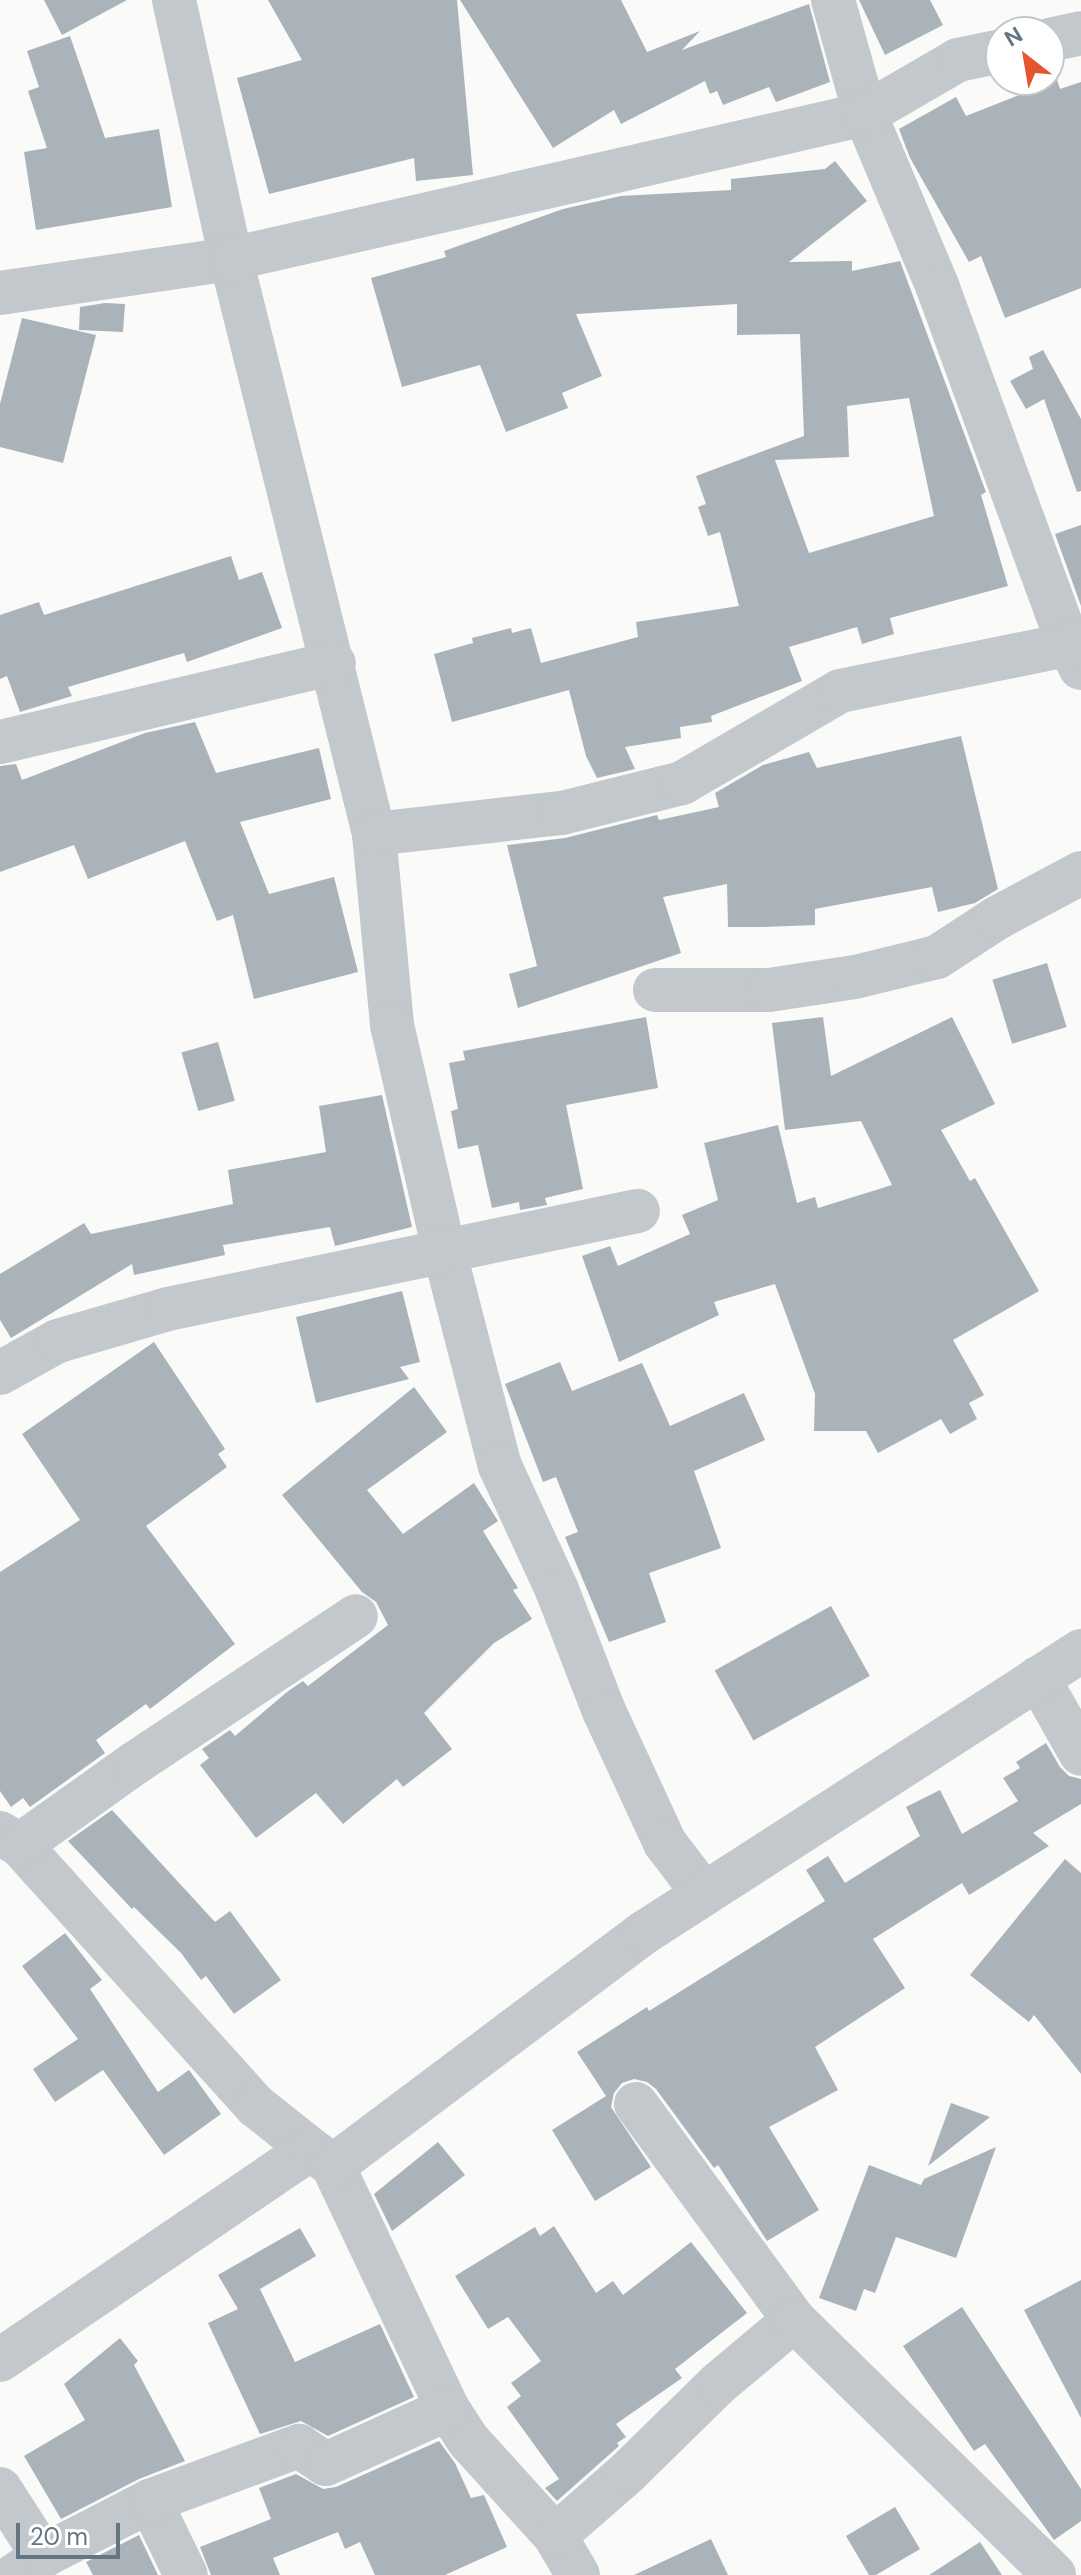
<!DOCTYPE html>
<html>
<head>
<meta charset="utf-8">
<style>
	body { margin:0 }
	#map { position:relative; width:1081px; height:2575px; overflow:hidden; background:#fafaf8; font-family:"DM Sans",sans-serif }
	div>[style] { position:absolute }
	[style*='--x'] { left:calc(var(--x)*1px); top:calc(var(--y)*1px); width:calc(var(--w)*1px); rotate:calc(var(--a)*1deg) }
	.building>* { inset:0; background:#aab3b9; transform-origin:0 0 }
	.minor>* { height:44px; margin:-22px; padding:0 22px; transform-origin:22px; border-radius:22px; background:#c3c8cc }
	span { translate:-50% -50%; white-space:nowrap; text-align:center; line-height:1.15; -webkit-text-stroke:8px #fff; paint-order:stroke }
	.north { position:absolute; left:985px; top:16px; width:80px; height:80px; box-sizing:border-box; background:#fff; border:2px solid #c1c8cd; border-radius:50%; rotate:329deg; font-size:22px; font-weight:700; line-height:32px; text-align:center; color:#657683 }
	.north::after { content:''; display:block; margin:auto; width:28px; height:36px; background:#e4572e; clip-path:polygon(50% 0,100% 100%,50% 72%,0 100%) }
	.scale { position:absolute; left:16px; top:2523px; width:104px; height:36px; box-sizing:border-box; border:4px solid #657683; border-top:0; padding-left:10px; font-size:24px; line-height:28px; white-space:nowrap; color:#657683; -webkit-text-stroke:6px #fff; paint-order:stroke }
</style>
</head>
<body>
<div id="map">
	<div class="building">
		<i style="clip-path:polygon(44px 0,127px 0,62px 35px)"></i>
		<i style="clip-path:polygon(268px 0,457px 0,473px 175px,416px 181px,414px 158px,269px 194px,237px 78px,302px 60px)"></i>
		<i style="clip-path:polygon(460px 0,621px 0,647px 52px,700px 31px,682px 50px,809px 4px,830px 82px,776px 102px,769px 87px,723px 105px,717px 91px,710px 94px,705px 81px,621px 124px,614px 110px,553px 148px)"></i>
		<i style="clip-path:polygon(859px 0,930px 0,943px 25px,885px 55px)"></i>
		<i style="clip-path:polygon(70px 36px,105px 138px,159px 129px,172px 207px,36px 230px,24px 152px,47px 148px,28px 91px,39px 87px,27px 51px)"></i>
		<i style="clip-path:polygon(1057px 80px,1060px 89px,1081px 82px,1081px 288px,1005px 318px,981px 256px,969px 262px,910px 158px,899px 129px,956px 97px,966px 116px)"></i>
		<i style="clip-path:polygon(evenodd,835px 161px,867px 201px,789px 262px,852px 261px,852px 271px,900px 261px,986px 492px,981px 495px,1008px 586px,890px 618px,894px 634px,862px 644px,857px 627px,789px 647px,802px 681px,711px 716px,712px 722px,680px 727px,681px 738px,625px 747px,635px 769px,597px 778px,586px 756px,569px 690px,452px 722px,434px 654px,473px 643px,472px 638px,511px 628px,512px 633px,531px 628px,541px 663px,638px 637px,636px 622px,739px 606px,720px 532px,708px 536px,698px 507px,706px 504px,696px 476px,804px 436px,800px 334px,737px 335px,737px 304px,576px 314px,602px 376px,562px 393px,568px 408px,506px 432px,480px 365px,402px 387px,371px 278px,446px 257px,444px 251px,563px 209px,621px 196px,731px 190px,731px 179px,825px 169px,835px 161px,909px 398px,934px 516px,809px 553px,775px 460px,849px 457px,847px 406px,909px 398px)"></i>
		<i style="clip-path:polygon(105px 303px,125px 304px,123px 332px,79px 330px,80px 307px)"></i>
		<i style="clip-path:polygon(22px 318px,96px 335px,63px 463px,0 447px,0 404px)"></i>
		<i style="clip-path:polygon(1043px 350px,1081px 419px,1081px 491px,1077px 492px,1044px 399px,1026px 409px,1010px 381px,1033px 369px,1029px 357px)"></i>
		<i style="clip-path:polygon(1081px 525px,1081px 606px,1055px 534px)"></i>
		<i style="clip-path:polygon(231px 556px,239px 580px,262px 572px,282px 628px,187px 662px,184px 653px,68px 687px,72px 696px,20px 712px,7px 676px,0 679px,0 615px,39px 602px,44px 615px)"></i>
		<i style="clip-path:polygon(195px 722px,216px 773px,319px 748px,331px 799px,240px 822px,269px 894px,334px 877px,358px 972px,254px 999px,233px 915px,217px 921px,185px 841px,88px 879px,74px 845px,0 872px,0 766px,16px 764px,22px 780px,145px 733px)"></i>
		<i style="clip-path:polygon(961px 736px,998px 889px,975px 903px,938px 912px,932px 887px,815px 909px,815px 925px,763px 927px,728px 927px,727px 884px,663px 897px,681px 953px,518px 1008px,509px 974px,537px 966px,507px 845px,565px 838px,657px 815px,659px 820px,719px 807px,715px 793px,763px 765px,809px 752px,817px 768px)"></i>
		<i style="left:1047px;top:963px;width:67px;height:57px;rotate:73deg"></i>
		<i style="clip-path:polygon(646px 1017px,658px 1088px,566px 1105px,583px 1189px,545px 1198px,547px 1205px,520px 1210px,519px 1202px,492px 1208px,478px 1145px,458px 1149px,451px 1111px,458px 1109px,449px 1063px,465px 1060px,463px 1051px)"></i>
		<i style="clip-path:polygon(823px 1017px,831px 1076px,952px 1017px,995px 1104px,941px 1130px,970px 1181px,975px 1178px,1039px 1291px,953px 1340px,984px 1395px,969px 1403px,977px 1419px,950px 1434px,941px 1419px,878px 1453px,866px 1431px,814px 1431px,815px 1394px,775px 1284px,714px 1302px,719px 1315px,619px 1362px,582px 1256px,610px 1246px,618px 1266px,690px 1234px,682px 1215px,718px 1200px,704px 1143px,778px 1125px,797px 1203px,815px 1197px,818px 1208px,892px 1185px,861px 1121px,785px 1130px,772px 1023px)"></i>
		<i style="left:218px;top:1042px;width:61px;height:38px;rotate:74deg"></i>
		<i style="clip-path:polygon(382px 1095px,412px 1227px,335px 1246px,330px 1227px,223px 1245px,225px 1255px,134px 1275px,132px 1264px,11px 1338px,0 1320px,0 1274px,84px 1223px,91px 1234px,233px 1204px,228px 1170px,326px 1152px,319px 1106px)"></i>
		<i style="clip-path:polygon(402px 1291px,420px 1362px,400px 1367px,409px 1379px,316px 1403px,296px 1317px)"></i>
		<i style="clip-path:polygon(154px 1342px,225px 1449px,218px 1454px,227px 1467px,146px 1526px,235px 1644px,150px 1709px,146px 1704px,96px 1740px,105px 1753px,30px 1807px,23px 1798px,11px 1807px,0 1791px,0 1572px,80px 1520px,22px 1434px)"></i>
		<i style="clip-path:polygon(560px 1362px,572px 1391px,642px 1363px,670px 1426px,744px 1393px,765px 1440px,694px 1471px,721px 1548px,649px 1573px,666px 1622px,609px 1642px,565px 1537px,578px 1532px,556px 1477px,543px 1482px,505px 1384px)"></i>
		<i style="clip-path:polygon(414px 1387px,447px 1432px,367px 1490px,403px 1534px,474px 1483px,498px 1521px,483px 1531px,518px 1588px,513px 1590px,532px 1619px,494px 1643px,424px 1713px,452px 1749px,403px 1787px,397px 1779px,343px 1824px,316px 1793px,256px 1838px,200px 1765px,209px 1758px,202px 1749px,230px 1730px,235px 1736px,287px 1692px,303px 1681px,308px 1686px,388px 1625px,376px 1602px,362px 1592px,282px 1495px)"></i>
		<i style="left:831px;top:1606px;width:80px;height:133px;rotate:61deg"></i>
		<i style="clip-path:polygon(1046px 1743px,1060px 1767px,1069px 1776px,1081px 1779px,1081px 1804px,1033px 1833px,1049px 1846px,969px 1895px,962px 1883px,873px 1939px,905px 1988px,815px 2047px,838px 2090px,769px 2127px,819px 2210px,767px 2241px,718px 2165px,714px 2168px,656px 2089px,647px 2082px,634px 2079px,622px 2083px,614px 2093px,611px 2107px,651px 2167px,595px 2201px,552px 2130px,606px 2096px,577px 2052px,647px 2007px,649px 2011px,825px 1901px,806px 1870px,828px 1856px,845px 1883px,920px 1836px,906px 1807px,940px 1790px,962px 1834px,1018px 1801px,1003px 1778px,1020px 1768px,1016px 1762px)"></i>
		<i style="clip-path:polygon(112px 1810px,215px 1922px,230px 1911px,281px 1980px,234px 2014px,206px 1976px,201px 1980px,181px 1953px,134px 1907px,132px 1909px,68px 1841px)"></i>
		<i style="clip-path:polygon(1065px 1859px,1081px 1873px,1081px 2074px,1034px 2015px,1029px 2022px,970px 1975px)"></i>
		<i style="clip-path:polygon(65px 1933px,102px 1980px,90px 1989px,158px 2092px,189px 2070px,221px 2114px,164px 2155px,103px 2070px,55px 2102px,33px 2069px,78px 2039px,22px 1966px)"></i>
		<i style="clip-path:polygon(951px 2103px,990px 2117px,928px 2166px)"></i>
		<i style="clip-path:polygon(438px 2142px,465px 2175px,392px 2231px,374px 2194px)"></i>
		<i style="clip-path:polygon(996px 2147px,956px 2258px,896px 2237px,875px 2293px,864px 2289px,856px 2311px,819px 2298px,869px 2165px,921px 2185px,924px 2179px)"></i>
		<i style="clip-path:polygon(554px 2226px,596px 2293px,613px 2281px,623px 2295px,691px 2242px,747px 2313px,675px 2369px,682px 2378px,616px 2424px,626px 2437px,617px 2443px,619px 2446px,557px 2501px,545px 2488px,559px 2479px,507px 2407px,521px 2396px,511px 2383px,541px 2361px,508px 2317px,488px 2329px,455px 2276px,535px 2227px,540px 2236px)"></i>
		<i style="clip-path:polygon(300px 2228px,316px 2256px,260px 2289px,295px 2362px,380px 2324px,414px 2397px,328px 2436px,301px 2421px,260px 2434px,208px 2323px,238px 2309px,218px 2275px)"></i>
		<i style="clip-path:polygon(1081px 2280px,1081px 2418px,1024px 2310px)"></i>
		<i style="clip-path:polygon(962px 2307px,1081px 2489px,1081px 2521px,1054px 2540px,985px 2444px,974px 2451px,903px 2346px)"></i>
		<i style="clip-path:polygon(120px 2338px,138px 2361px,134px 2365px,185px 2461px,139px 2479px,61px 2519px,24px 2456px,85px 2420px,64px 2384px)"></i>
		<i style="clip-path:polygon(439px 2441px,455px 2463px,471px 2498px,484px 2495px,507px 2547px,445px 2575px,375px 2575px,360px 2542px,345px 2549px,338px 2532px,273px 2558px,280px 2575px,211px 2575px,200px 2547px,271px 2519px,259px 2488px,296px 2474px,323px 2489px,336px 2487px)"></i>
		<i style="clip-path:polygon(895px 2507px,920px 2549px,876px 2575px,869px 2575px,846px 2536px)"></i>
		<i style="clip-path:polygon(139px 2535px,158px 2575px,93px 2575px,86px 2562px)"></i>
		<i style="clip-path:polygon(711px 2539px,728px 2575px,634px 2575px)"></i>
		<i style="clip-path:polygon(980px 2542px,1002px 2575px,929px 2575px)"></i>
	</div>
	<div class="minor">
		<i style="--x:174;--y:0;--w:265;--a:77.6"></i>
		<i style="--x:231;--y:259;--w:593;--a:76.03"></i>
		<i style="--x:374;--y:834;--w:192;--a:84.6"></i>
		<i style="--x:392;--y:1025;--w:235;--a:77"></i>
		<i style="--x:445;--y:1254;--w:219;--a:75.5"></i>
		<i style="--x:500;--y:1466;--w:136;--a:65.3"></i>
		<i style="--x:557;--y:1590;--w:130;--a:68.8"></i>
		<i style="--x:604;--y:1711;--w:145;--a:65.2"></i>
		<i style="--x:665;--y:1843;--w:64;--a:52.6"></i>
		<i style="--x:833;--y:0;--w:118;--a:74.3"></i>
		<i style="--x:865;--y:114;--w:189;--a:67.2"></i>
		<i style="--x:938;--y:288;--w:378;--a:69.9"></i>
		<i style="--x:1068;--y:643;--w:28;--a:63"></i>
		<i style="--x:1049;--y:40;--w:33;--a:-12"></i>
		<i style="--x:0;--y:293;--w:233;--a:-8.4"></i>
		<i style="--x:231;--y:259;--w:650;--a:-12.88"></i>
		<i style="--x:865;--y:114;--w:108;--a:-30.1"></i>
		<i style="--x:958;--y:60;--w:44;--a:-11.8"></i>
		<i style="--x:0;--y:742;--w:343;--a:-13.3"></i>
		<i style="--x:374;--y:834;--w:189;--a:-6.4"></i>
		<i style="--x:562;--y:813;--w:124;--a:-14"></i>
		<i style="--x:682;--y:783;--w:183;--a:-30.2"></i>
		<i style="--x:840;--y:691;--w:246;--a:-11.5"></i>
		<i style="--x:655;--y:990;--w:114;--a:0"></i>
		<i style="--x:769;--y:990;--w:87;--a:-8.6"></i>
		<i style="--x:855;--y:977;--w:84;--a:-13.7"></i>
		<i style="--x:937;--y:957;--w:72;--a:-33"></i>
		<i style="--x:997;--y:918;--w:95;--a:-28.2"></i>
		<i style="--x:0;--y:1373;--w:66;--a:-28.9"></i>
		<i style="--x:58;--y:1341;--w:115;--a:-16.2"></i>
		<i style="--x:168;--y:1309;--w:480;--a:-11.8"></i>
		<i style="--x:1038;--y:1678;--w:87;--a:60.5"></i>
		<i style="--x:0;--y:1833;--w:23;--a:31"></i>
		<i style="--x:20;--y:1845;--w:352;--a:47.9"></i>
		<i style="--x:256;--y:2106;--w:69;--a:38.5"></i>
		<i style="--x:20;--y:1845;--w:141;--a:-35.5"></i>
		<i style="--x:135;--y:1763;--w:265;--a:-33.6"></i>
		<i style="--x:636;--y:2104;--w:268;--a:53.8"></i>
		<i style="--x:333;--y:2166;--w:269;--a:64.7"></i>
		<i style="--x:448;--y:2409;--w:38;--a:57"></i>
		<i style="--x:469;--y:2441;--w:128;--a:47.8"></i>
		<i style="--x:555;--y:2536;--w:45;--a:59.5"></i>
		<i style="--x:0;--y:2360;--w:375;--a:-34.2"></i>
		<i style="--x:310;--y:2149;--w:29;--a:36"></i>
		<i style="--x:333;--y:2166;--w:390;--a:-36.9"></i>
		<i style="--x:645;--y:1932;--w:519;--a:-32.8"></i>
		<i style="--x:0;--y:2489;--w:80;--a:57.3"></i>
		<i style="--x:150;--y:2501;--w:82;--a:64.1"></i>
		<i style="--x:555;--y:2536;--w:97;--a:-41.2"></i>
		<i style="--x:628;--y:2472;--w:127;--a:-44.4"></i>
		<i style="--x:719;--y:2383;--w:98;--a:-40"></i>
		<i style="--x:794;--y:2320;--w:364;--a:44.4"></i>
		<i style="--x:15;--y:2575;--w:34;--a:-34"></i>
		<i style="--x:43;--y:2556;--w:120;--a:-27.2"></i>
		<i style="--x:150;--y:2501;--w:159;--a:-20.3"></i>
		<i style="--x:299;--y:2446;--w:32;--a:34"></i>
		<i style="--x:326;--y:2464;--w:134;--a:-24.3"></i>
	</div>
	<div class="north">N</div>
	<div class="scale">20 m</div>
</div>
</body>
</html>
